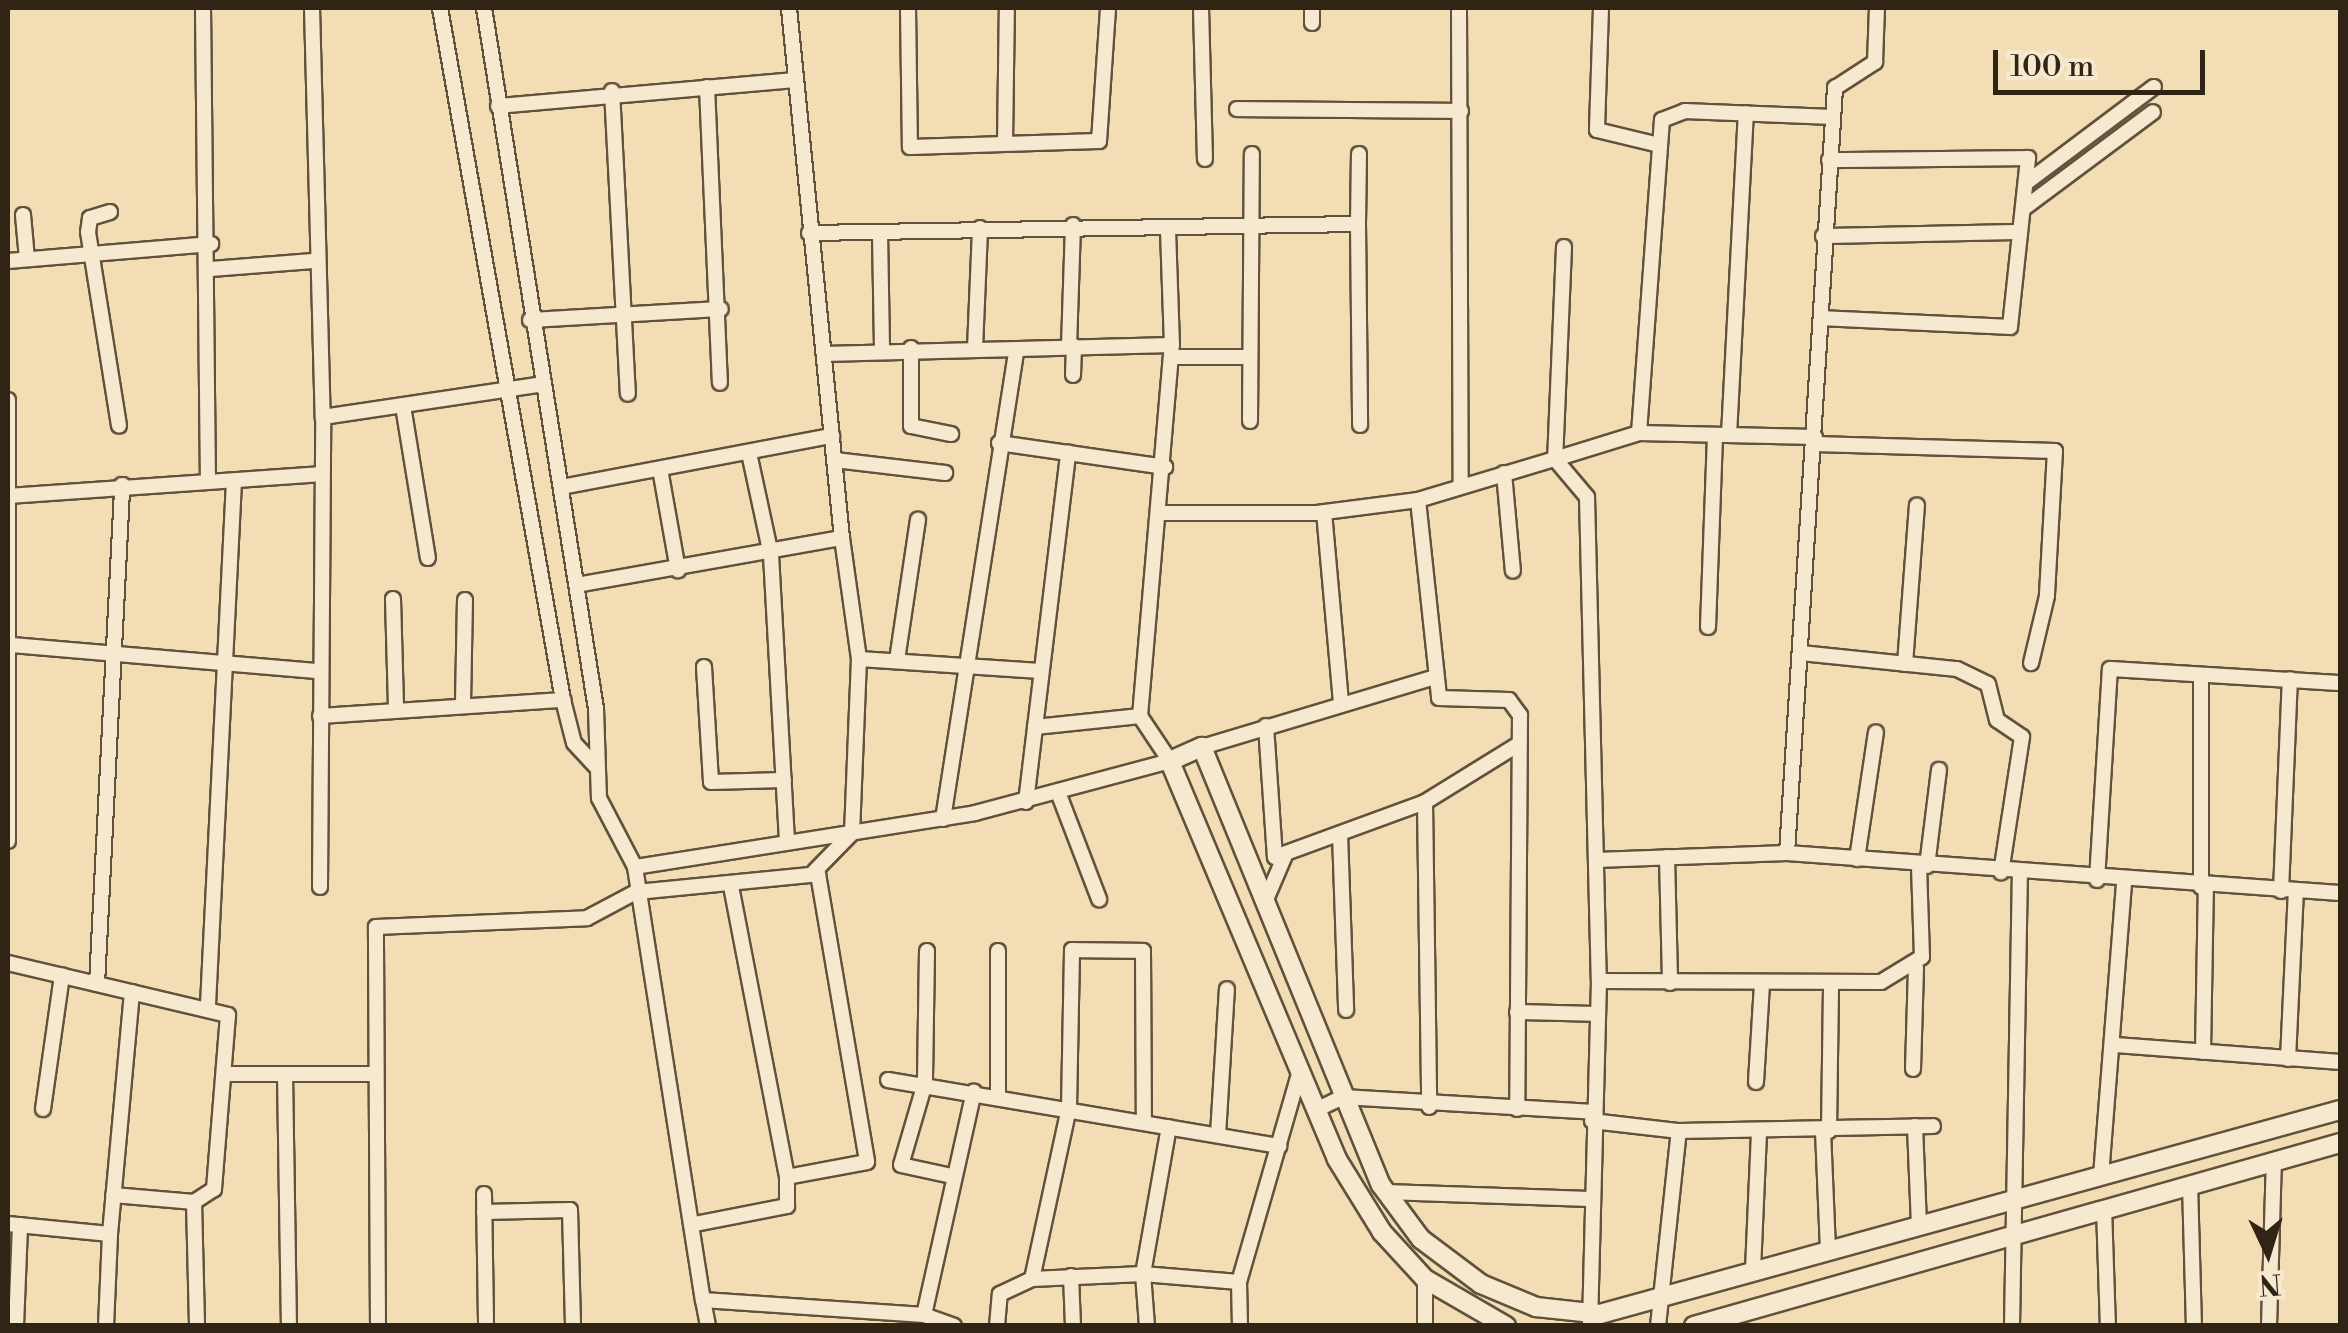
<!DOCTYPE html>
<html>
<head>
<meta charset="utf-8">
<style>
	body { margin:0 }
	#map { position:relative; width:2348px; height:1333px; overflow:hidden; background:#f3ddb5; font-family:"Libre Bodoni",serif }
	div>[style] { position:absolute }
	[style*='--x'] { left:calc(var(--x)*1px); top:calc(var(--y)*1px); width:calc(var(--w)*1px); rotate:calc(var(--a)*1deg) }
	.roads { filter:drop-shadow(2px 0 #61523c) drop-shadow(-2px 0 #61523c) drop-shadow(0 2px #61523c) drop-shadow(0 -2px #61523c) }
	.minor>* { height:14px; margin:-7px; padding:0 7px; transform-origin:7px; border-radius:7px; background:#f7e9cf }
	.tertiary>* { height:18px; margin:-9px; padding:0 9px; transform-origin:9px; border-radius:9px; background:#f7e9cf }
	span { translate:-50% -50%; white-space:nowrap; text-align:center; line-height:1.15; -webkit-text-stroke:8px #f7e9cf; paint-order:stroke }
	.frame { position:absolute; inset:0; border:10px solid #302414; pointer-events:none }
	.north { position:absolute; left:2218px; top:1203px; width:100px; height:100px; -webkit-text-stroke:8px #f7e9cf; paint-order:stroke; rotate:176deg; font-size:28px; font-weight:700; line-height:40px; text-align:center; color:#302414 }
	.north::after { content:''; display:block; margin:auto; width:35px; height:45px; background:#302414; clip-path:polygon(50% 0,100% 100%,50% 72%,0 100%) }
	.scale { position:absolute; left:1993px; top:50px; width:212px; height:45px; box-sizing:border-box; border:5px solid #302414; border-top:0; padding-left:12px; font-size:30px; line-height:35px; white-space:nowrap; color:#302414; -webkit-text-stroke:8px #f7e9cf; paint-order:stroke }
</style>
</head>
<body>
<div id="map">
	<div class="roads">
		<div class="minor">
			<i style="--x:203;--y:8;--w:474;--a:89.4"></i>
			<i style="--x:312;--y:8;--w:409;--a:88.5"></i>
			<i style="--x:484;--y:8;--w:710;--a:80.92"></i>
			<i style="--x:596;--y:709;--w:89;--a:88.1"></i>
			<i style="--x:599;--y:798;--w:78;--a:62.4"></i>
			<i style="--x:635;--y:867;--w:438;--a:81.1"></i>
			<i style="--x:703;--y:1300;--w:222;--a:3.9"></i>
			<i style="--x:924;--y:1315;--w:32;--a:20"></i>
			<i style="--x:789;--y:8;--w:533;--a:84.29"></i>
			<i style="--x:908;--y:8;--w:139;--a:89.2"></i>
			<i style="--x:910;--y:147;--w:189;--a:-1.8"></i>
			<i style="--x:1099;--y:141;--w:133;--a:-86.1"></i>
			<i style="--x:1201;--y:8;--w:151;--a:88.5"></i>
			<i style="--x:1459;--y:8;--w:477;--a:89.8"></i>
			<i style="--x:1601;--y:8;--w:122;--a:91.9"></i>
			<i style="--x:1597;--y:130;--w:64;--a:13.6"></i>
			<i style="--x:1312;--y:23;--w:15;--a:-90"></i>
			<i style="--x:707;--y:87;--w:296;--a:87.5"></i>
			<i style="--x:612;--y:91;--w:303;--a:87"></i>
			<i style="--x:498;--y:106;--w:297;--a:-5"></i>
			<i style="--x:1237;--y:109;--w:224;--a:0.5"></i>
			<i style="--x:1005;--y:143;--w:135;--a:-89.2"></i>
			<i style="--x:2026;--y:183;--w:160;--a:-36.9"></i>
			<i style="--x:2023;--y:209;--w:162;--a:-36.7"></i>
			<i style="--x:110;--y:212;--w:21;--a:163"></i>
			<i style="--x:90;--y:218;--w:14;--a:98"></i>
			<i style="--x:88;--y:232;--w:196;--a:80.9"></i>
			<i style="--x:23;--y:215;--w:44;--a:84.8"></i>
			<i style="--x:1358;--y:224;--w:70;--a:-89.2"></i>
			<i style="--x:809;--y:233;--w:549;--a:-0.94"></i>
			<i style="--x:1358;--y:224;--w:201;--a:89.4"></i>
			<i style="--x:880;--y:233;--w:114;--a:89"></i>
			<i style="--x:1823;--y:236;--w:197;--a:-1.2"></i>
			<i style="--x:1564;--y:247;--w:212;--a:92.4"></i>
			<i style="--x:1555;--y:459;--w:88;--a:-17.2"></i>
			<i style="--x:1639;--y:433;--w:176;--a:1.3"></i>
			<i style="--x:8;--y:261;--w:204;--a:-4.8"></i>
			<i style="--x:211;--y:269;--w:102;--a:-4.5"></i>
			<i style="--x:1821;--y:318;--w:189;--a:2.7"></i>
			<i style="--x:2010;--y:327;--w:170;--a:-83.9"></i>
			<i style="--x:2028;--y:158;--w:199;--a:179.4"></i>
			<i style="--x:530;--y:320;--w:191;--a:-3.3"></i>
			<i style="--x:1069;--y:346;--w:121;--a:-88.1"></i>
			<i style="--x:911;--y:348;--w:78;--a:90"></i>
			<i style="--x:911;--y:426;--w:41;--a:11.3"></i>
			<i style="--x:975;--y:349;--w:121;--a:-87.6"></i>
			<i style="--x:824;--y:354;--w:348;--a:-1.5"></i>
			<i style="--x:1171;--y:357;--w:78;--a:0"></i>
			<i style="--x:1073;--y:375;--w:29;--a:-88"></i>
			<i style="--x:8;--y:400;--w:441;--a:90"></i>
			<i style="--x:403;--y:406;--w:154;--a:80.7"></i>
			<i style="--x:1250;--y:421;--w:267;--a:-89.6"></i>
			<i style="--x:1639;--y:433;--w:314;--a:-85.8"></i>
			<i style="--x:1662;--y:120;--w:25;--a:-21"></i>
			<i style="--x:1685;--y:111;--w:147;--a:2.3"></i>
			<i style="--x:1729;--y:435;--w:322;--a:-87"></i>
			<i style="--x:999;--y:443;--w:168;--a:8.2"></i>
			<i style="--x:1815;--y:444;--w:240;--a:1.7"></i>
			<i style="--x:2055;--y:451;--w:145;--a:93.2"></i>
			<i style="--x:2047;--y:596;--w:69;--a:103.4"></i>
			<i style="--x:749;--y:453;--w:104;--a:77.8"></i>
			<i style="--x:771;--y:555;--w:287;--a:86.8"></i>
			<i style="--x:835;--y:460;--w:111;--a:6.7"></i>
			<i style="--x:660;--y:469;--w:103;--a:79.9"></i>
			<i style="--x:1504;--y:473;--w:98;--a:84.8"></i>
			<i style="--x:561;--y:487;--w:276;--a:-10.7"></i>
			<i style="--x:8;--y:496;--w:312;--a:-4"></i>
			<i style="--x:1418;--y:500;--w:199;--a:83.9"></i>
			<i style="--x:1439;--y:698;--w:70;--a:1.6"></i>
			<i style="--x:1509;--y:700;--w:19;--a:54"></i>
			<i style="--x:1520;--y:715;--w:394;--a:90.4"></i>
			<i style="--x:1324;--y:512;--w:190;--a:84.9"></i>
			<i style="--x:1160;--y:513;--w:157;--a:0"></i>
			<i style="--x:1317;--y:513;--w:102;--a:-7.3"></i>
			<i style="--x:1418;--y:500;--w:143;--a:-16.7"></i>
			<i style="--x:1555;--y:459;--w:50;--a:49.9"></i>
			<i style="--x:1587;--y:497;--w:484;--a:88.6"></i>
			<i style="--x:1599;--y:981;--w:345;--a:91.5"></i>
			<i style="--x:577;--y:585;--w:269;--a:-10.1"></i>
			<i style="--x:842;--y:538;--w:122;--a:82"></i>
			<i style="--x:859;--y:659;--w:174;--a:92.3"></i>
			<i style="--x:852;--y:833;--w:54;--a:134.3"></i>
			<i style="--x:393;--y:599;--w:107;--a:88.4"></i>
			<i style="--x:1708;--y:627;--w:188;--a:-87.9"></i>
			<i style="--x:13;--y:645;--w:306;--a:4.9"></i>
			<i style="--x:1801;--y:653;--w:157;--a:5.9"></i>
			<i style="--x:1957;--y:669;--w:34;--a:26"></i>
			<i style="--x:1988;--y:684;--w:37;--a:76"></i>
			<i style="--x:1997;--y:720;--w:30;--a:34"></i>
			<i style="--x:2022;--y:737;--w:137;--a:98.8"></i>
			<i style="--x:859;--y:659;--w:182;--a:3.8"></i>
			<i style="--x:897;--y:660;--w:142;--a:-81.5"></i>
			<i style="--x:1905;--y:664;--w:159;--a:-85.7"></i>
			<i style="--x:704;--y:667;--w:115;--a:86.5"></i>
			<i style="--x:711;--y:782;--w:73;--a:-1.6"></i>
			<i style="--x:563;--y:700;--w:44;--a:75.7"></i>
			<i style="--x:574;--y:743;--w:33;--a:47"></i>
			<i style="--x:463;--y:703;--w:103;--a:-88.9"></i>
			<i style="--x:320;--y:716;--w:244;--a:-3.8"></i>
			<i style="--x:563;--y:700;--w:703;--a:-100.08"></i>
			<i style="--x:1266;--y:726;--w:131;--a:86.1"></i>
			<i style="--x:1275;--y:857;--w:160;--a:-20.1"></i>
			<i style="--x:1425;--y:802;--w:110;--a:-31.7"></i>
			<i style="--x:1035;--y:727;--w:106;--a:-6"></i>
			<i style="--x:1202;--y:747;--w:243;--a:-16.7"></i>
			<i style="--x:1058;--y:792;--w:115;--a:69"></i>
			<i style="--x:1026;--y:802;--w:352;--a:-83.1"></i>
			<i style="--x:1425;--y:802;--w:305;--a:89.2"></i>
			<i style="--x:943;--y:819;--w:473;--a:-81.1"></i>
			<i style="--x:1340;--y:834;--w:176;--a:88"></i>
			<i style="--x:1787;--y:853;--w:767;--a:-86.41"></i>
			<i style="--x:1835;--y:88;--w:48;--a:-33"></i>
			<i style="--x:1875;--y:62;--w:54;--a:-87.9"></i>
			<i style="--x:1667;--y:857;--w:126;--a:88.6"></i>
			<i style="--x:1857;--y:859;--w:128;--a:-81.5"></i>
			<i style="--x:1596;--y:860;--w:191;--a:-2.1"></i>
			<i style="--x:1787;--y:853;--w:554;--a:4.14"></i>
			<i style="--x:1927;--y:866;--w:97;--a:-82.9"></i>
			<i style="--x:635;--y:867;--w:344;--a:-9"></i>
			<i style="--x:975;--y:813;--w:202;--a:-14.9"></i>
			<i style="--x:1170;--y:761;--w:54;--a:-123.7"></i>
			<i style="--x:1140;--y:716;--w:372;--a:-85.1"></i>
			<i style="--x:1172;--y:345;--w:115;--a:-92"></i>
			<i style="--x:2097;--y:880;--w:211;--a:-86.5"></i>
			<i style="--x:2110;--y:669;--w:230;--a:3.5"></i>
			<i style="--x:731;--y:886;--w:296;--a:79.1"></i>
			<i style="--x:320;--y:887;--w:470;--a:-89.6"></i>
			<i style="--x:323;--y:417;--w:223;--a:-8.5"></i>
			<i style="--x:2201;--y:887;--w:212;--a:-90"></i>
			<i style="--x:2281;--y:891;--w:212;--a:-87.6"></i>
			<i style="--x:1265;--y:902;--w:53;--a:-66.8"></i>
			<i style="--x:927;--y:951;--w:132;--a:90.9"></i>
			<i style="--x:925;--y:1083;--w:85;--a:106.3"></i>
			<i style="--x:901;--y:1165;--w:52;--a:12.2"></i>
			<i style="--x:998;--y:951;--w:145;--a:90"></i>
			<i style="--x:8;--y:963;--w:226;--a:13.3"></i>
			<i style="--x:228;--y:1015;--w:175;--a:94.6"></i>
			<i style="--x:214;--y:1189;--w:24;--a:147"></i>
			<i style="--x:194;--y:1202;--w:81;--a:-175.1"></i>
			<i style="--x:1599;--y:981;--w:282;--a:0.2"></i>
			<i style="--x:1881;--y:982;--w:48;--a:-31.4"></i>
			<i style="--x:1922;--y:957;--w:91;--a:-91.9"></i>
			<i style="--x:97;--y:984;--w:500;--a:-87.1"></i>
			<i style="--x:208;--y:1005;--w:525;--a:-87.16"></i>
			<i style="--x:1517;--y:1012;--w:80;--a:1.4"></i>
			<i style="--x:2116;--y:1045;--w:225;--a:4.3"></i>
			<i style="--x:2203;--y:1052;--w:165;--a:-89"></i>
			<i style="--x:2288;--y:1059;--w:168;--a:-87.3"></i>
			<i style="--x:1913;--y:1069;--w:101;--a:-88.3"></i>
			<i style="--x:226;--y:1074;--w:145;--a:0"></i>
			<i style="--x:285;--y:1074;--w:252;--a:89.1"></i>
			<i style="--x:888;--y:1080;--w:397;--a:9.6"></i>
			<i style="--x:1756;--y:1082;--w:99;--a:-86.5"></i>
			<i style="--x:43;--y:1109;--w:135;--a:-81.9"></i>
			<i style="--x:1316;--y:1110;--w:30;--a:-26"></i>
			<i style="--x:1343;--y:1097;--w:251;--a:3.4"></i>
			<i style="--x:1592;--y:1121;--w:88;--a:6.6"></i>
			<i style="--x:1679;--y:1131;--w:254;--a:-1.1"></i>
			<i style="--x:1915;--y:1126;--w:100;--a:87.7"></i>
			<i style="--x:1823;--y:1131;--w:119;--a:87.6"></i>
			<i style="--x:1829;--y:1131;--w:148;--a:-89.2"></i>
			<i style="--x:1218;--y:1135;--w:146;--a:-86.5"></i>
			<i style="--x:2101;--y:1176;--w:295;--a:-85.5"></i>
			<i style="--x:2190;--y:1184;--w:142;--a:88.4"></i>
			<i style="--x:1386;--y:1192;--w:204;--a:2"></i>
			<i style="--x:484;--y:1194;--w:132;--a:89.1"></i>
			<i style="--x:194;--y:1202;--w:124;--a:88.6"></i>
			<i style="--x:2104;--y:1208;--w:118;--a:88.1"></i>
			<i style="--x:484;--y:1212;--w:86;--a:-1.3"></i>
			<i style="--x:570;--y:1210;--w:116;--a:88.5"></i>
			<i style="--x:8;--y:1224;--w:102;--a:5.6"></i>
			<i style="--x:110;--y:1234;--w:243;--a:-84.8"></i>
			<i style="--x:1753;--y:1270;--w:139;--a:-87.5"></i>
			<i style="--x:1071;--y:1276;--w:50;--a:87.7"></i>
			<i style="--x:1032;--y:1279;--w:175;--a:-77.8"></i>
			<i style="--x:1069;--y:1108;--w:158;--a:-88.9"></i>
			<i style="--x:1072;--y:950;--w:71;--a:0.8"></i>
			<i style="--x:1143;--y:951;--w:171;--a:89.7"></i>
			<i style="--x:1425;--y:1279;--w:47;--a:90"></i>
			<i style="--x:703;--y:1300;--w:26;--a:79"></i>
			<i style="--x:924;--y:1315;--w:229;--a:-77.4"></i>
			<i style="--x:16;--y:1326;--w:101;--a:-87.7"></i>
			<i style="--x:106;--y:1326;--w:92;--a:-87.5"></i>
			<i style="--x:378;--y:1326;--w:399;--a:-90.3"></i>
			<i style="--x:376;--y:927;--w:211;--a:-2.4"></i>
			<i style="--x:587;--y:918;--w:55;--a:-28"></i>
			<i style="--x:636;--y:892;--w:183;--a:-5.6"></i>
			<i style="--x:818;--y:874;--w:292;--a:80.3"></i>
			<i style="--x:867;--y:1162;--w:81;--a:169.4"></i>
			<i style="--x:787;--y:1177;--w:29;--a:90"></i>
			<i style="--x:787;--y:1206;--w:94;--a:168.9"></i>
			<i style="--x:997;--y:1326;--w:32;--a:-85"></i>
			<i style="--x:1000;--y:1294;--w:35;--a:-25"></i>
			<i style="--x:1032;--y:1279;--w:111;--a:-2.6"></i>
			<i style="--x:1143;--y:1274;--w:96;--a:4.8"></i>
			<i style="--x:1147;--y:1326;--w:52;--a:-94.4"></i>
			<i style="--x:1143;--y:1274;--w:149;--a:-80"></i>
			<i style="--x:1240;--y:1326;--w:44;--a:-91.3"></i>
			<i style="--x:1239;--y:1282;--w:221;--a:-73.9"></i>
			<i style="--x:1658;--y:1326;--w:196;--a:-83.9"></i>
			<i style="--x:2012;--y:1326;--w:453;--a:-89"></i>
			<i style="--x:2269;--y:1326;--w:165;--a:-88.3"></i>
		</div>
		<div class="tertiary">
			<i style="--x:1506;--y:1326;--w:94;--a:-149.9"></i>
			<i style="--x:1425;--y:1279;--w:64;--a:-132.5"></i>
			<i style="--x:1382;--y:1232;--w:86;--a:-121.7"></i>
			<i style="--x:1337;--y:1159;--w:432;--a:-112.8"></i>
			<i style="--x:1170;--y:761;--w:35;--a:-24"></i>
			<i style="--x:1202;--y:747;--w:473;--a:67.8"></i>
			<i style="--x:1381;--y:1185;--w:67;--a:53.5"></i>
			<i style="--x:1421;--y:1239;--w:75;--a:36.9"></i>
			<i style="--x:1481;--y:1284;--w:60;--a:22.7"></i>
			<i style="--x:1536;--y:1307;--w:64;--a:6.2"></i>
			<i style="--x:1600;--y:1314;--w:768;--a:-15.41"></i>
			<i style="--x:1694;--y:1326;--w:671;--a:-15.82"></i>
		</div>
	</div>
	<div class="frame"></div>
	<div class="north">N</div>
	<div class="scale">100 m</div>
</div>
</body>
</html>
